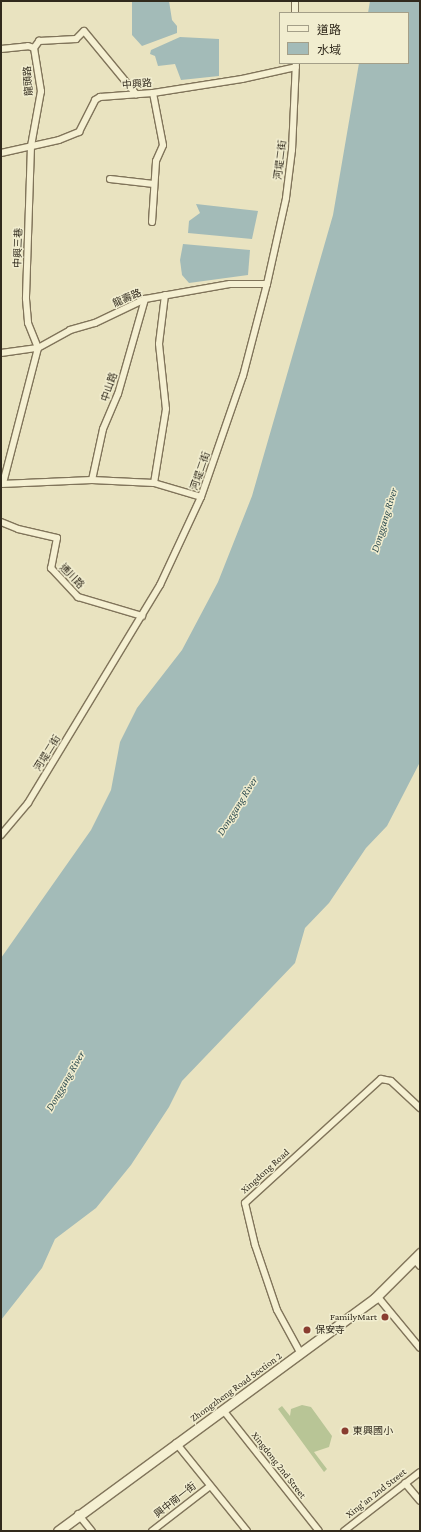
<!DOCTYPE html>
<html>
<head>
<meta charset="utf-8">
<style>
	body { margin:0 }
	#map { position:relative; width:421px; height:1532px; overflow:hidden; background:#e9e3c0; font-family:"Crimson Pro","Noto Sans TC",serif }
	div>[style] { position:absolute }
	[style*='--x'] { left:calc(var(--x)*1px); top:calc(var(--y)*1px); width:calc(var(--w)*1px); rotate:calc(var(--a)*1deg) }
	.green>* { inset:0; background:#b8c596 }
	.water>* { inset:0; background:#a3bbb8 }
	.roads { filter:drop-shadow(1px 0 #80745a) drop-shadow(-1px 0 #80745a) drop-shadow(0 1px #80745a) drop-shadow(0 -1px #80745a) }
	.street>* { height:6px; margin:-3px; padding:0 3px; transform-origin:3px; border-radius:3px; background:#f5f0d2 }
	.secondary>* { height:9px; margin:-4.5px; padding:0 4.5px; transform-origin:4.5px; border-radius:4.5px; background:#f5f0d2 }
	.dots>* { width:11px; height:11px; translate:-50% -50%; box-sizing:border-box; border:2px solid #f1edcf; border-radius:50% }
	span { translate:-50% -50%; white-space:nowrap; text-align:center; line-height:1.15; -webkit-text-stroke:3px #f1edcf; paint-order:stroke }
	.street-label { font-size:10px; color:#312a1d }
	.poi-label { font-size:10px; color:#312a1d }
	.right { translate:-100% -50%; text-align:right }
	.left { translate:0 -50%; text-align:left }
	.water-label { font-size:11px; color:#2d4c50; font-style:italic }
	.frame { position:absolute; inset:0; border:2px solid #312a1d; pointer-events:none }
	.legend { position:absolute; left:279px; top:12px; width:130px; height:52px; box-sizing:border-box; background:#f1edcf; border:1px solid #a49f88; margin:0; padding:5px 7px; list-style:none; font-size:12px; color:#312a1d }
	.legend li { display:flex; align-items:center; gap:8px; height:20px }
	.legend b { width:20px; border:1px solid #a49f88 }
</style>
</head>
<body>
<div id="map">
	<div class="green">
		<i style="clip-path:polygon(302px 1405px,311px 1407px,332px 1436px,329px 1447px,314px 1452px,327px 1469px,324px 1472px,278px 1409px,282px 1406px,290px 1416px,291px 1409px)"></i>
	</div>
	<div class="water">
		<i style="clip-path:polygon(132px 1px,169px 1px,172px 20px,177px 26px,177px 33px,142px 46px,132px 35px)"></i>
		<i style="clip-path:polygon(370px 1px,420px 1px,420px 762px,387px 826px,366px 848px,329px 903px,305px 928px,295px 963px,182px 1081px,169px 1107px,131px 1165px,96px 1208px,55px 1239px,42px 1268px,1px 1320px,1px 958px,91px 830px,111px 790px,120px 742px,137px 708px,182px 650px,218px 582px,252px 496px,333px 215px,359px 63px,408px 63px,408px 13px,368px 13px)"></i>
		<i style="clip-path:polygon(180px 37px,219px 39px,219px 76px,181px 80px,175px 64px,158px 66px,155px 56px,150px 54px,151px 50px)"></i>
		<i style="clip-path:polygon(196px 204px,258px 211px,252px 239px,188px 233px,189px 221px,200px 213px)"></i>
		<i style="clip-path:polygon(183px 244px,250px 250px,248px 275px,189px 283px,182px 275px,180px 260px)"></i>
	</div>
	<div class="roads">
		<div class="street">
			<i style="--x:295;--y:1;--w:12;--a:90"></i>
			<i style="--x:34;--y:48;--w:9;--a:-54"></i>
			<i style="--x:39;--y:41;--w:37;--a:-3"></i>
			<i style="--x:76;--y:39;--w:11;--a:-45"></i>
			<i style="--x:84;--y:31;--w:82;--a:50.5"></i>
			<i style="--x:1;--y:49;--w:27;--a:-6"></i>
			<i style="--x:28;--y:46;--w:6;--a:18"></i>
			<i style="--x:34;--y:48;--w:44;--a:80.8"></i>
			<i style="--x:41;--y:91;--w:56;--a:100.3"></i>
			<i style="--x:31;--y:146;--w:153;--a:91.9"></i>
			<i style="--x:26;--y:299;--w:24;--a:85"></i>
			<i style="--x:28;--y:323;--w:27;--a:68"></i>
			<i style="--x:38;--y:348;--w:139;--a:104.5"></i>
			<i style="--x:1;--y:153;--w:59;--a:-12.6"></i>
			<i style="--x:59;--y:140;--w:22;--a:-22"></i>
			<i style="--x:79;--y:132;--w:36;--a:-63"></i>
			<i style="--x:95;--y:100;--w:6;--a:-31"></i>
			<i style="--x:100;--y:97;--w:53;--a:-4.3"></i>
			<i style="--x:153;--y:93;--w:90;--a:-8.9"></i>
			<i style="--x:242;--y:79;--w:55;--a:-12.5"></i>
			<i style="--x:110;--y:179;--w:44;--a:6.5"></i>
			<i style="--x:152;--y:222;--w:61;--a:-86.2"></i>
			<i style="--x:156;--y:161;--w:17;--a:-66"></i>
			<i style="--x:163;--y:145;--w:53;--a:-100.9"></i>
			<i style="--x:165;--y:295;--w:49;--a:97"></i>
			<i style="--x:159;--y:344;--w:65;--a:83.9"></i>
			<i style="--x:166;--y:409;--w:75;--a:99.2"></i>
			<i style="--x:154;--y:483;--w:49;--a:16.6"></i>
			<i style="--x:1;--y:353;--w:37;--a:-8"></i>
			<i style="--x:38;--y:348;--w:37;--a:-29"></i>
			<i style="--x:70;--y:330;--w:26;--a:-16"></i>
			<i style="--x:95;--y:323;--w:55;--a:-25.6"></i>
			<i style="--x:145;--y:299;--w:86;--a:-10"></i>
			<i style="--x:230;--y:284;--w:37;--a:0"></i>
			<i style="--x:92;--y:480;--w:52;--a:-77.8"></i>
			<i style="--x:103;--y:429;--w:38;--a:-67"></i>
			<i style="--x:118;--y:394;--w:99;--a:-74.1"></i>
			<i style="--x:1;--y:484;--w:91;--a:-2.5"></i>
			<i style="--x:92;--y:480;--w:62;--a:2.8"></i>
			<i style="--x:1;--y:522;--w:18;--a:22"></i>
			<i style="--x:18;--y:529;--w:40;--a:13"></i>
			<i style="--x:57;--y:538;--w:31;--a:101"></i>
			<i style="--x:51;--y:568;--w:40;--a:47"></i>
			<i style="--x:78;--y:597;--w:67;--a:16.5"></i>
			<i style="--x:1;--y:835;--w:42;--a:-49.8"></i>
			<i style="--x:28;--y:803;--w:255;--a:-58.8"></i>
			<i style="--x:160;--y:585;--w:97;--a:-65"></i>
			<i style="--x:201;--y:497;--w:128;--a:-70.9"></i>
			<i style="--x:243;--y:376;--w:95;--a:-75.4"></i>
			<i style="--x:267;--y:284;--w:88;--a:-77.5"></i>
			<i style="--x:286;--y:198;--w:48;--a:-82.9"></i>
			<i style="--x:292;--y:150;--w:87;--a:-87.4"></i>
			<i style="--x:414;--y:1259;--w:9;--a:49"></i>
			<i style="--x:377;--y:1296;--w:67;--a:50.4"></i>
			<i style="--x:301;--y:1354;--w:50;--a:-118.6"></i>
			<i style="--x:277;--y:1310;--w:69;--a:-108.7"></i>
			<i style="--x:255;--y:1245;--w:43;--a:-103.4"></i>
			<i style="--x:245;--y:1203;--w:184;--a:-42.4"></i>
			<i style="--x:381;--y:1079;--w:10;--a:11"></i>
			<i style="--x:391;--y:1081;--w:40;--a:43"></i>
			<i style="--x:223;--y:1410;--w:154;--a:51.6"></i>
			<i style="--x:176;--y:1443;--w:113;--a:51.1"></i>
			<i style="--x:405;--y:1483;--w:23;--a:50"></i>
			<i style="--x:78;--y:1514;--w:22;--a:51"></i>
			<i style="--x:152;--y:1531;--w:73;--a:-37.8"></i>
			<i style="--x:344;--y:1531;--w:96;--a:-37.8"></i>
		</div>
		<div class="secondary">
			<i style="--x:58;--y:1531;--w:393;--a:-36.3"></i>
			<i style="--x:375;--y:1298;--w:64;--a:-45"></i>
		</div>
	</div>
	<div class="dots">
		<i style="left:385px;top:1317px;background:#893d30"></i>
		<i style="left:307px;top:1330px;background:#893d30"></i>
		<i style="left:345px;top:1431px;background:#893d30"></i>
	</div>
	<div class="street-label">
		<span style="left:28px;top:81px;rotate:-94deg">龍頭路</span>
		<span style="left:137px;top:84px;rotate:-5deg">中興路</span>
		<span style="left:280px;top:160px;rotate:-83deg">河堤二街</span>
		<span style="left:18px;top:248px;rotate:-88deg">中興三巷</span>
		<span style="left:127px;top:298px;rotate:-24deg">龍壽路</span>
		<span style="left:109px;top:387px;rotate:-71deg">中山路</span>
		<span style="left:200px;top:471px;rotate:-71deg">河堤二街</span>
		<span style="left:72px;top:576px;rotate:46deg">通川路</span>
		<span style="left:47px;top:753px;rotate:-58deg">河堤二街</span>
		<span style="left:265px;top:1171px;rotate:-42deg">Xingdong Road</span>
		<span style="left:236px;top:1387px;rotate:-36deg">Zhongzheng Road Section 2</span>
		<span style="left:279px;top:1465px;rotate:52deg">Xingdong 2nd Street</span>
		<span style="left:376px;top:1493px;rotate:-38deg">Xing'an 2nd Street</span>
		<span style="left:175px;top:1500px;rotate:-38deg">興中南一街</span>
	</div>
	<div class="poi-label">
		<span class="right" style="left:377px;top:1317px">FamilyMart</span>
		<span class="left" style="left:315px;top:1330px">保安寺</span>
		<span class="left" style="left:353px;top:1431px">東興國小</span>
	</div>
	<div class="water-label">
		<span style="left:384px;top:520px;rotate:-73deg">Donggang River</span>
		<span style="left:237px;top:806px;rotate:-58deg">Donggang River</span>
		<span style="left:65px;top:1081px;rotate:-60deg">Donggang River</span>
	</div>
	<div class="frame"></div>
	<ul class="legend">
	<li><b style="height:5px;background:#f5f0d2"></b>道路</li>
	<li><b style="height:11px;background:#a3bbb8"></b>水域</li>
	</ul>
</div>
</body>
</html>
